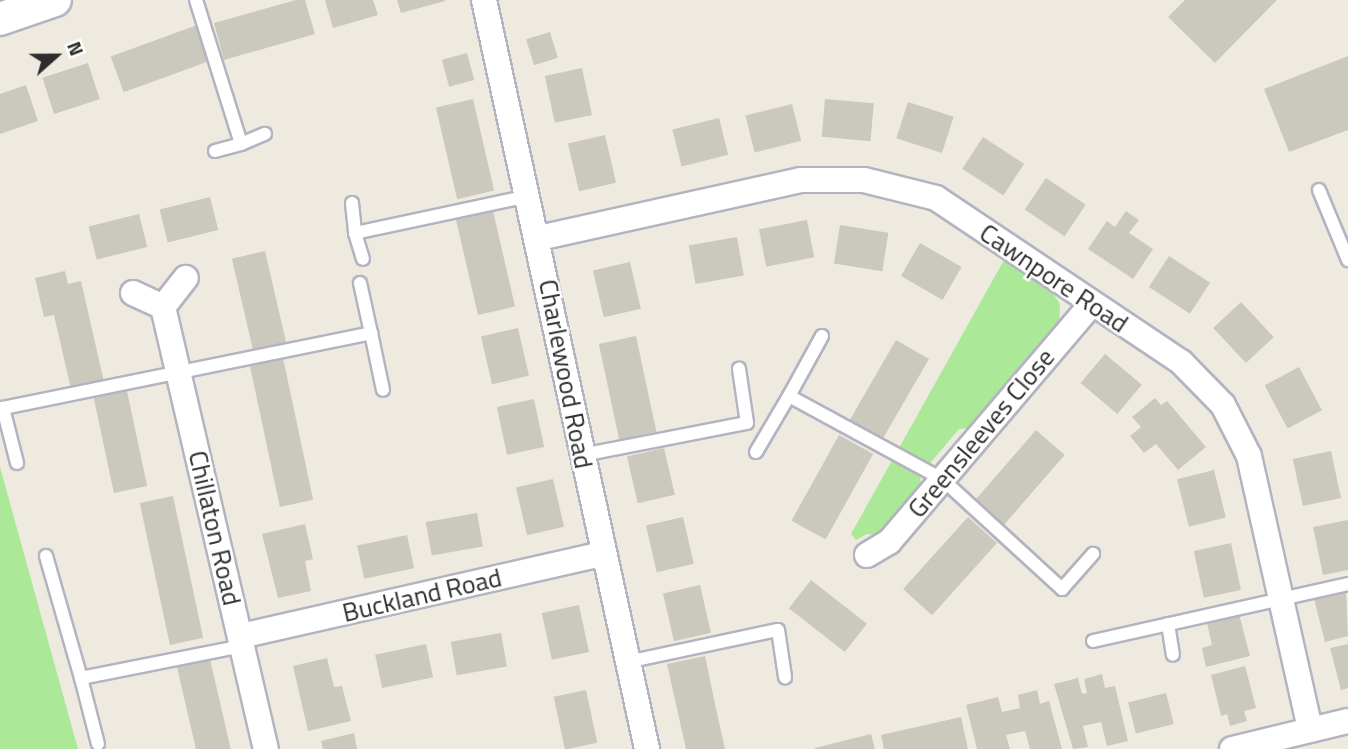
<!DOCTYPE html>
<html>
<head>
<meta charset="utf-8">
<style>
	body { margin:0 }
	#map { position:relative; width:1348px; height:749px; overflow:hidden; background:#efeadf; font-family:"Titillium Web",sans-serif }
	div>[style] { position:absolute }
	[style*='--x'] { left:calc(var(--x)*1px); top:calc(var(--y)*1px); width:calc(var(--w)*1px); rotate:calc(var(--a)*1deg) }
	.green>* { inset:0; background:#abe898 }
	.building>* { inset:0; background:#cbc8bd; transform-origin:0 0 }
	.roads { filter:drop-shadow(2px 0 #b3b3c1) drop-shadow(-2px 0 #b3b3c1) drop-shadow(0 2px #b3b3c1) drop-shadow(0 -2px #b3b3c1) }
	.service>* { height:12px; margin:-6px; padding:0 6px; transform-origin:6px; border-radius:6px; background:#fff }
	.minor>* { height:24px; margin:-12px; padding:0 12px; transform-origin:12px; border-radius:12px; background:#fff }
	.tertiary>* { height:32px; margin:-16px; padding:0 16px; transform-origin:16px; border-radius:16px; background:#fff }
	span { translate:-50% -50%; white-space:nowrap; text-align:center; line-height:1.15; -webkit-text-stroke:5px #fff; paint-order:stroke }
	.street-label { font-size:26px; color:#2d2d2d }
	.north { position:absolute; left:21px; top:21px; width:70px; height:70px; -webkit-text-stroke:5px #fff; paint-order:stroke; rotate:69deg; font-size:19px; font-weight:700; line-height:28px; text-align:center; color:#2d2d2d }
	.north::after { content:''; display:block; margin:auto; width:24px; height:32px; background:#2d2d2d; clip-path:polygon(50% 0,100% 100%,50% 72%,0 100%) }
</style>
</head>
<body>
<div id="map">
	<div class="green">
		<i style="clip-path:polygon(1004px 260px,1052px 292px,1060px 304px,1059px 327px,971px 428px,959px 429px,920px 475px,921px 485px,882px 536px,867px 534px,856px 540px,851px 534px)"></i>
		<i style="clip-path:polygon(0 467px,78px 749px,0 749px)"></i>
	</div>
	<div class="building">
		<i style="clip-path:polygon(296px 0,305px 0,315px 34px,224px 60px,214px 23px)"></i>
		<i style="clip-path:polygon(325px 0,373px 0,378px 15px,333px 28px)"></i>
		<i style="clip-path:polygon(397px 0,445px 0,445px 1px,401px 13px)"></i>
		<i style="clip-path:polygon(1185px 0,1277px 0,1215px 63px,1168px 17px)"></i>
		<i style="left:200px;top:24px;width:38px;height:95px;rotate:70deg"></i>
		<i style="left:550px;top:32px;width:27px;height:25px;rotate:73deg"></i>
		<i style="left:467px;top:53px;width:28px;height:26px;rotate:75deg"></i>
		<i style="clip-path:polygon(1348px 56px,1348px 130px,1289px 152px,1264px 89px)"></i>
		<i style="left:88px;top:63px;width:38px;height:48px;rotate:72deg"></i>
		<i style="left:582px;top:68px;width:48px;height:38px;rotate:78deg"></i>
		<i style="clip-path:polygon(26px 85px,38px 121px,0 134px,0 94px)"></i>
		<i style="left:473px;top:99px;width:94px;height:38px;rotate:77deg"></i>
		<i style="left:825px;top:99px;width:49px;height:38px;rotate:5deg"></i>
		<i style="left:908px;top:102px;width:48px;height:38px;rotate:18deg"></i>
		<i style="left:792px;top:104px;width:38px;height:48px;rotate:76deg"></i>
		<i style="left:719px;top:118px;width:38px;height:48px;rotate:76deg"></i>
		<i style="left:605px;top:135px;width:49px;height:38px;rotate:77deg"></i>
		<i style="left:983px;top:137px;width:49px;height:38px;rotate:33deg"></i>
		<i style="left:1046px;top:178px;width:48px;height:38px;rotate:34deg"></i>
		<i style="left:210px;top:197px;width:34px;height:52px;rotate:76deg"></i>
		<i style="left:493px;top:211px;width:98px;height:38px;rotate:77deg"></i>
		<i style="clip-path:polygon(1126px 211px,1139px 220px,1129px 233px,1153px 249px,1133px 279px,1088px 249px,1107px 221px,1115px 227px)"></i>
		<i style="left:139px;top:214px;width:34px;height:52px;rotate:76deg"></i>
		<i style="left:807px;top:220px;width:38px;height:49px;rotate:79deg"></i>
		<i style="left:840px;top:225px;width:49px;height:39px;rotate:9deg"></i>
		<i style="left:737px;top:237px;width:39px;height:49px;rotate:80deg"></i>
		<i style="left:920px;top:243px;width:48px;height:38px;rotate:30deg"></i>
		<i style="left:265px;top:251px;width:96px;height:34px;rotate:77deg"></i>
		<i style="left:1169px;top:256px;width:49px;height:37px;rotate:33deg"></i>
		<i style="left:630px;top:262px;width:48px;height:38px;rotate:77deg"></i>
		<i style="clip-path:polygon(65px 271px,68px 284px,81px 281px,104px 382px,71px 389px,54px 315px,44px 317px,35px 278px)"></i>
		<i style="left:1241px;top:302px;width:48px;height:38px;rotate:47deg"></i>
		<i style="left:518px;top:328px;width:49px;height:38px;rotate:77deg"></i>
		<i style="left:636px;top:336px;width:98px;height:38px;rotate:78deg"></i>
		<i style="left:896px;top:340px;width:38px;height:98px;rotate:30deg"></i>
		<i style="left:1105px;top:354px;width:48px;height:38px;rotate:40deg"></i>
		<i style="left:283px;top:358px;width:145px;height:34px;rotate:78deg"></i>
		<i style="left:1299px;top:367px;width:49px;height:39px;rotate:62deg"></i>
		<i style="left:127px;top:391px;width:97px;height:34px;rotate:78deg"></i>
		<i style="clip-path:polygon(1155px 398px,1161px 405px,1167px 401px,1206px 447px,1178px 470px,1156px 444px,1144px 453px,1130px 436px,1141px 427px,1132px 417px)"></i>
		<i style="left:534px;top:399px;width:49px;height:38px;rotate:78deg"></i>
		<i style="left:1036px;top:430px;width:38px;height:96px;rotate:41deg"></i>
		<i style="left:839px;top:435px;width:39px;height:98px;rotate:29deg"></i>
		<i style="left:664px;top:448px;width:48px;height:38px;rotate:77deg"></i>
		<i style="left:1331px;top:451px;width:48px;height:39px;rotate:78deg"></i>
		<i style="left:1214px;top:470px;width:49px;height:38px;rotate:76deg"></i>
		<i style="left:553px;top:479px;width:49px;height:38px;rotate:77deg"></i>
		<i style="left:173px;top:496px;width:145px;height:34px;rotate:78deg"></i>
		<i style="left:477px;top:513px;width:34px;height:52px;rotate:80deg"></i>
		<i style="left:683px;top:517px;width:48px;height:38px;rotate:77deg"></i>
		<i style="left:968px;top:517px;width:39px;height:97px;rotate:42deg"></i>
		<i style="clip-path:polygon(1348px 520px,1348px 570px,1323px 575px,1313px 527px)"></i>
		<i style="clip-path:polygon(305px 524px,313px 559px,305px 561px,311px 591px,278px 598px,262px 534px)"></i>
		<i style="left:407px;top:535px;width:34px;height:51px;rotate:78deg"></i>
		<i style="left:1231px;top:543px;width:48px;height:38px;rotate:78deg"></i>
		<i style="left:811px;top:580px;width:71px;height:36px;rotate:38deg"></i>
		<i style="left:700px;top:585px;width:49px;height:38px;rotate:77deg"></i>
		<i style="clip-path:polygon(1346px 591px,1348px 636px,1325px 642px,1314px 599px)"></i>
		<i style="left:579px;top:605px;width:48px;height:38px;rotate:78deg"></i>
		<i style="clip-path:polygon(1239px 614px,1250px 656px,1206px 667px,1202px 648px,1212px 645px,1207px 623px)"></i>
		<i style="left:501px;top:633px;width:34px;height:51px;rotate:80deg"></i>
		<i style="left:426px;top:644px;width:34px;height:52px;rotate:78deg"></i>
		<i style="clip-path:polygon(1348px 644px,1348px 688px,1341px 690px,1330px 648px)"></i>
		<i style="clip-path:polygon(705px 656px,715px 704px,725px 749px,686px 749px,667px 664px)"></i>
		<i style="clip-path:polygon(327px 658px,334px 687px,342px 686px,351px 721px,308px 731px,293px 666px)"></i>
		<i style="left:210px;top:659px;width:92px;height:34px;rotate:77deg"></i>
		<i style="clip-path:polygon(1245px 666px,1256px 708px,1244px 711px,1247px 721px,1230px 726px,1227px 714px,1221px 716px,1211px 675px)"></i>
		<i style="clip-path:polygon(1102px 674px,1105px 688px,1115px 686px,1128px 741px,1107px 746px,1101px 722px,1083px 726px,1088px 747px,1073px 749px,1054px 684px,1078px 678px,1082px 694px,1087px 693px,1084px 679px)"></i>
		<i style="left:586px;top:690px;width:54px;height:33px;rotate:78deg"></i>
		<i style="clip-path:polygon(1037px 690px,1040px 704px,1049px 701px,1062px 749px,1030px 749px,1025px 731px,1006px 735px,1010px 749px,977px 749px,966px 705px,998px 697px,1002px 712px,1020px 708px,1018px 695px)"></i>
		<i style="left:1166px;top:693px;width:32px;height:39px;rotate:76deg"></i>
		<i style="clip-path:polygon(961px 717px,968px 749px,884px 749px,881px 735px)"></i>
		<i style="clip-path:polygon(354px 733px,357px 749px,323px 749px,321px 741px)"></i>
		<i style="clip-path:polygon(871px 734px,875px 749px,815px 749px,815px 748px)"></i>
	</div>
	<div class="roads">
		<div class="service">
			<i style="--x:196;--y:0;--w:151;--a:72.6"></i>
			<i style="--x:241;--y:144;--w:26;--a:-23"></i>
			<i style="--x:215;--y:151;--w:27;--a:-15"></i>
			<i style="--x:1319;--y:190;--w:76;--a:67.5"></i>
			<i style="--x:352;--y:203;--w:30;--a:84"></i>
			<i style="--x:355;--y:233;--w:178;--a:-12"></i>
			<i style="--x:355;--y:233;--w:27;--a:73"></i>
			<i style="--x:360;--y:283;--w:51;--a:77.6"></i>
			<i style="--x:822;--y:336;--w:68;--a:118.8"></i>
			<i style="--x:789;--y:396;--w:174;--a:28.5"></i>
			<i style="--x:942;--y:479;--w:163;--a:42.5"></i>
			<i style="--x:1062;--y:589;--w:47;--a:-48.5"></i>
			<i style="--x:756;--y:452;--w:65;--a:-59.5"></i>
			<i style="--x:582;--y:455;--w:168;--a:-11"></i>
			<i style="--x:747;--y:423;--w:55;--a:-98.4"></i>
			<i style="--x:17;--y:463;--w:57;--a:-104.3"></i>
			<i style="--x:3;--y:408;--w:376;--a:-11.5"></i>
			<i style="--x:371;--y:333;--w:58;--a:78.1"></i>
			<i style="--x:46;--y:556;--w:127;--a:74"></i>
			<i style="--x:81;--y:678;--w:165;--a:-11.2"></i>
			<i style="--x:1168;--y:624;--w:31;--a:81"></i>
			<i style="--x:1093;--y:641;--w:261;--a:-12.6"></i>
			<i style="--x:627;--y:662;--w:154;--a:-12"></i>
			<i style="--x:778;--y:630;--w:48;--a:81.5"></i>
			<i style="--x:81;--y:678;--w:68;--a:75.6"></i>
		</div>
		<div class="minor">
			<i style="--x:484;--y:0;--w:767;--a:77.72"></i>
			<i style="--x:539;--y:238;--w:267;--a:-12.5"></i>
			<i style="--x:800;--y:180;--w:64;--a:0"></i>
			<i style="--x:864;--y:180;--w:74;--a:14"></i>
			<i style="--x:936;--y:198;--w:295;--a:33.8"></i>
			<i style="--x:1181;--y:362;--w:60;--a:45.7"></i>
			<i style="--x:1223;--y:405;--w:57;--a:63"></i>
			<i style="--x:1249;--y:456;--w:280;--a:77.4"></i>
			<i style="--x:133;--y:293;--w:33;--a:25"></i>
			<i style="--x:163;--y:307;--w:37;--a:-52"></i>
			<i style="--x:163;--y:307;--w:454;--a:76.9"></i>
			<i style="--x:867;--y:555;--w:26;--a:-31"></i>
			<i style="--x:889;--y:542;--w:311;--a:-49.6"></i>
			<i style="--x:241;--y:636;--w:371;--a:-12.8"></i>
			<i style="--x:1232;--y:749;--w:119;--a:-13.6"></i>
		</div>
		<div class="tertiary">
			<i style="--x:0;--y:19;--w:58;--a:-19.1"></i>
		</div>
	</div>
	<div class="street-label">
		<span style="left:1054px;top:278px;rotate:34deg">Cawnpore Road</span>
		<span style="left:566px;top:374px;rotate:79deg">Charlewood Road</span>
		<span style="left:981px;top:433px;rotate:-50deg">Greensleeves Close</span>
		<span style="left:215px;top:528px;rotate:77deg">Chillaton Road</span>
		<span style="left:422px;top:595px;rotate:-13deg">Buckland Road</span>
	</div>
	<div class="north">N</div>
</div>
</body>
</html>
